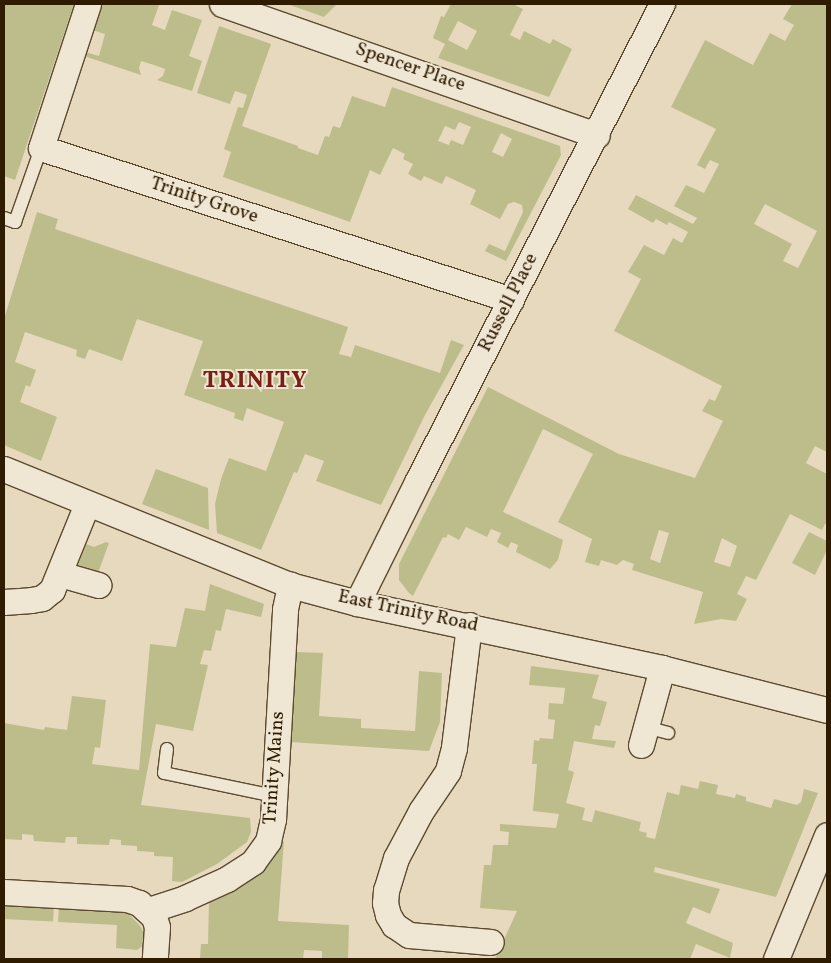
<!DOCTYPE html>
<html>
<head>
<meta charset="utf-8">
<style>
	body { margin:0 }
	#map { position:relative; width:831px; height:963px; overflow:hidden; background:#e7d9bd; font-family:Vollkorn,serif }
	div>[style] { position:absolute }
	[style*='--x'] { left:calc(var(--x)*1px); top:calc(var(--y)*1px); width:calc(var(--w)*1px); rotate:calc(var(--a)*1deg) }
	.green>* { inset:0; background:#bdbd8c; transform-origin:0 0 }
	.roads { filter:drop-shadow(1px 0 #5c4a2f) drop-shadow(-1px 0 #5c4a2f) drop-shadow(0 1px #5c4a2f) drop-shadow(0 -1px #5c4a2f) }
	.service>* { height:12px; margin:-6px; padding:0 6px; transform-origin:6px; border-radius:6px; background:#efe6d4 }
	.minor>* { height:25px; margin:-12.5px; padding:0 12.5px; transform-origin:12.5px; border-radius:12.5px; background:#efe6d4 }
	span { translate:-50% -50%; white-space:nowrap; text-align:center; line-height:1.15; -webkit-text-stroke:4px #efe6d4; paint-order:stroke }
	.street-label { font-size:19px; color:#2e1b00 }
	.district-label { font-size:24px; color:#7a1f14; font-weight:700; letter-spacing:1px }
	.frame { position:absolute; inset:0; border:5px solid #2e1b00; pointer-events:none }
</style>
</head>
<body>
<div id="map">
	<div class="green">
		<i style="clip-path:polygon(4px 4px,74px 4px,15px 180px,4px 176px)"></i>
		<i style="clip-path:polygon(101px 4px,159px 5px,152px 25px,165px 30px,172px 10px,202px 20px,189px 56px,202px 61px,192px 91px,157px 80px,163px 76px,165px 69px,154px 65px,141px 61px,139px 68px,141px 75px,84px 56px,85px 52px,99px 56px,105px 34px,92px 30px)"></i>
		<i style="clip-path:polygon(287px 4px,337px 4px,324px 17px)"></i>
		<i style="clip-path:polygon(evenodd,451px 4px,513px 4px,523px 9px,510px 35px,520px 40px,524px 31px,550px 44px,553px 39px,572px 49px,549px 97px,438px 58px,445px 44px,433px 38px,441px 16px,444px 17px,451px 4px,458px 21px,477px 31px,467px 50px,448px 40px,458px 21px)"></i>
		<i style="clip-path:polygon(evenodd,792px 4px,827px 4px,827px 452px,815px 446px,806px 463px,827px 474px,827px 524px,825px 524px,822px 530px,790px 514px,756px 580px,746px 576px,737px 594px,747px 599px,736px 621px,721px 619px,694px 624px,703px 592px,632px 570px,634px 564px,623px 560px,617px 565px,601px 560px,599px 566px,585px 562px,592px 539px,558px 522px,593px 454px,543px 429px,503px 512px,563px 540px,558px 560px,550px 569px,516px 552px,518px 545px,511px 542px,508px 548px,497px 542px,501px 533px,491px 529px,487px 537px,466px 527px,459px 540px,448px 534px,446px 538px,443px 537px,413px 596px,409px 593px,399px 580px,399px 564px,488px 387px,619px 454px,695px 478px,723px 421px,702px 411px,709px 399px,715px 401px,722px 386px,614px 331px,641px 279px,628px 272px,644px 245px,664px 255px,673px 238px,682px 243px,688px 232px,669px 222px,667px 225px,656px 219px,653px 223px,628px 209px,636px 195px,693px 224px,697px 218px,674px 206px,686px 185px,704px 193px,719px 164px,710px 160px,705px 169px,697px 165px,716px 129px,671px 107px,705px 40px,753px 65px,770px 33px,785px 41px,794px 25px,783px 19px,792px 4px,765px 204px,817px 231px,798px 268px,783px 261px,792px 244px,754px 224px,765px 204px,792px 4px,659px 530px,669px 533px,660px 563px,650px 559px,659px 530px,792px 4px,722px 538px,737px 546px,730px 567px,714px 562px,722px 538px)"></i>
		<i style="clip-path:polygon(evenodd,219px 26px,271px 44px,242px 126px,298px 146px,298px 148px,318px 155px,325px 136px,329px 137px,333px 126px,340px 128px,352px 96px,385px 107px,392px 87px,560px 146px,561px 155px,506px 261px,485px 251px,489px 244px,505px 251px,523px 212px,522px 205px,514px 202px,508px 204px,500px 219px,470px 204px,476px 190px,446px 176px,442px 184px,424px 176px,421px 181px,408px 174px,413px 164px,403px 159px,405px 154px,393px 148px,380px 175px,370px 170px,350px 222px,223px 177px,231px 152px,224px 149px,238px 107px,243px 108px,247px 95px,235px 91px,230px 104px,197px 93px,219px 26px,459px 122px,471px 127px,463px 145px,451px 140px,449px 145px,438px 141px,445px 126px,455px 130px,459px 122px,219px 26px,501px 133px,512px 139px,503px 157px,492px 152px,501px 133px)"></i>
		<i style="clip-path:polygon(37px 212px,58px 219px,55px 229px,348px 327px,339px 354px,351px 357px,355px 345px,440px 373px,451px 340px,464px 345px,425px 415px,381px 505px,316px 481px,324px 461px,305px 454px,297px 473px,294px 472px,261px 550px,217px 533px,215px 504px,221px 479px,229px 458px,266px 471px,284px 422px,247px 408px,243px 421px,234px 418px,235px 413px,184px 395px,203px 341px,137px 319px,122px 361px,89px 349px,85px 359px,76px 356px,77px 350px,25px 332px,15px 362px,36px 370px,30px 387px,26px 385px,20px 402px,57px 417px,41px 461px,4px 445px,4px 319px)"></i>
		<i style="clip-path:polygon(156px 469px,208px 488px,209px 530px,142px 504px)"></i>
		<i style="clip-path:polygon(809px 532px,827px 541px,827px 550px,815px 575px,792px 563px)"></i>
		<i style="clip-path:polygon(106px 542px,109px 543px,98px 573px,78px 565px,86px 544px,94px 547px)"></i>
		<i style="clip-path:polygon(210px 584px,264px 604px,261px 617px,226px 609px,221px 631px,216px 630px,211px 651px,204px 650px,200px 664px,208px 665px,193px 731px,156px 724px,141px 805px,250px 818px,251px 832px,247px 842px,217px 864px,182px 882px,172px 881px,173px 857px,154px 856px,154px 852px,137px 851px,137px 846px,121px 845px,121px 840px,110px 839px,109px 845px,77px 844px,77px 837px,66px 837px,65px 843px,34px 841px,33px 835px,22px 834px,22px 840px,4px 839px,4px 723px,44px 730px,45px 727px,67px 730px,72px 696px,106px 700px,100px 748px,95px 747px,92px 764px,139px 770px,150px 644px,176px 647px,185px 608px,205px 611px)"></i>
		<i style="clip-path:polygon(296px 652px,323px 653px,319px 716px,361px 719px,361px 728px,415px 731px,419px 671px,442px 673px,440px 722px,429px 751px,290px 742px)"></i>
		<i style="clip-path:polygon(531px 666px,599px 675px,592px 698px,607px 702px,600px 726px,595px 725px,592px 739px,616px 741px,614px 748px,574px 741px,568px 770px,574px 772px,566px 803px,585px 808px,582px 820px,592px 822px,595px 810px,641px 822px,639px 831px,647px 833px,646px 837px,655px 839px,667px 792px,679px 795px,681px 785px,698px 789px,700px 781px,718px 785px,716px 794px,735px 798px,736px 794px,746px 797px,746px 801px,771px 808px,774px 799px,797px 805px,801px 802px,804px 789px,818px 793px,776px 897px,655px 867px,654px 872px,720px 889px,710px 914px,693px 907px,686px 923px,733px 943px,730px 958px,696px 944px,690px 959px,495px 959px,517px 911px,480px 908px,484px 865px,491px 865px,493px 845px,508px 845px,509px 832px,500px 831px,500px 824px,556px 828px,559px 814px,533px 811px,537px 764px,532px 764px,534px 740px,539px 741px,540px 738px,553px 739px,555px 720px,548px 719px,549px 703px,563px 704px,565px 688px,529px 685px)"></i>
		<i style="clip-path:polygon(284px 841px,278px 921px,349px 925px,348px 959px,322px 959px,322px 951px,304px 950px,303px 959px,200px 959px,201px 944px,208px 944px,209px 901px,245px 884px,264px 866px)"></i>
		<i style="left:4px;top:903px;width:50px;height:16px;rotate:3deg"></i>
		<i style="clip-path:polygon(59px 906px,128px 913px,141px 927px,145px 937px,144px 945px,137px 950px,116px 948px,117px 925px,58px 922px)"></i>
	</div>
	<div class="roads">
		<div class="service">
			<i style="--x:4;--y:218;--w:12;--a:20"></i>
			<i style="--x:15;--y:222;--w:78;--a:-70.6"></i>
			<i style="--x:646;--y:727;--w:23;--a:15"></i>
			<i style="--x:167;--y:749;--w:24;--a:97"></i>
			<i style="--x:164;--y:773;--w:112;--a:11.8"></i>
		</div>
		<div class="minor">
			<i style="--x:88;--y:4;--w:151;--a:108.1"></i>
			<i style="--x:41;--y:148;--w:494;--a:17.9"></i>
			<i style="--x:222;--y:4;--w:397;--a:19.3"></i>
			<i style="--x:4;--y:469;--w:309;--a:22.1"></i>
			<i style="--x:290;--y:585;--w:69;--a:15"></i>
			<i style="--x:357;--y:603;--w:312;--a:12"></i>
			<i style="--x:662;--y:668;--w:170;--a:14.3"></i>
			<i style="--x:60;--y:574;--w:40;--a:16"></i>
			<i style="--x:4;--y:602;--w:27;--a:-4"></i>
			<i style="--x:31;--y:600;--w:11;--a:-10"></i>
			<i style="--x:42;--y:598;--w:13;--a:-39"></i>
			<i style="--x:52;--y:590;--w:93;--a:-67.9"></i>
			<i style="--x:357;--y:603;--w:137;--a:-63.6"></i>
			<i style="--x:418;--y:480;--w:535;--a:-62.86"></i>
			<i style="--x:469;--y:625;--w:124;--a:97"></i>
			<i style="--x:454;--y:748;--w:24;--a:105"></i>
			<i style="--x:448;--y:771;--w:48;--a:124"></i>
			<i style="--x:421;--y:811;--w:53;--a:118"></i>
			<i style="--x:396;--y:858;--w:34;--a:107"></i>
			<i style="--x:386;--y:890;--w:13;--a:94"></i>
			<i style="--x:385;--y:903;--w:12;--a:76"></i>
			<i style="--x:388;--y:915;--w:12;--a:59"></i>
			<i style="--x:394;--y:925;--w:18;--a:34"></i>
			<i style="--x:409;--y:935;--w:82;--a:4.9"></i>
			<i style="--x:641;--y:745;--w:80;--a:-74.7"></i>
			<i style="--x:4;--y:892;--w:123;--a:3.3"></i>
			<i style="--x:127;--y:899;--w:13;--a:18"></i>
			<i style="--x:139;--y:903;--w:21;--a:43"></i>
			<i style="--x:154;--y:917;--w:10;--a:73"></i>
			<i style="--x:157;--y:927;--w:32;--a:94"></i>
			<i style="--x:149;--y:910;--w:38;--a:-18"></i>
			<i style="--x:185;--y:898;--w:46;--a:-24.3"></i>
			<i style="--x:227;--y:879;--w:31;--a:-33"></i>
			<i style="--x:253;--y:862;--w:26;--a:-54"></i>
			<i style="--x:268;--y:841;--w:23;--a:-77"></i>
			<i style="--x:273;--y:819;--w:210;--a:-86.7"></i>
			<i style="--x:285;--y:609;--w:25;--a:-78"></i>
			<i style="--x:776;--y:959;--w:134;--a:-67.6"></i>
		</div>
	</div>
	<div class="street-label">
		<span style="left:410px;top:68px;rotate:19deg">Spencer Place</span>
		<span style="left:204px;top:201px;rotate:18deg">Trinity Grove</span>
		<span style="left:509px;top:303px;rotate:-63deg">Russell Place</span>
		<span style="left:408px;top:612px;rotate:12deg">East Trinity Road</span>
		<span style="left:275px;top:768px;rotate:-86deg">Trinity Mains</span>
	</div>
	<div class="district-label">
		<span style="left:255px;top:382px">TRINITY</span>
	</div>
	<div class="frame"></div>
</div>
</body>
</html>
